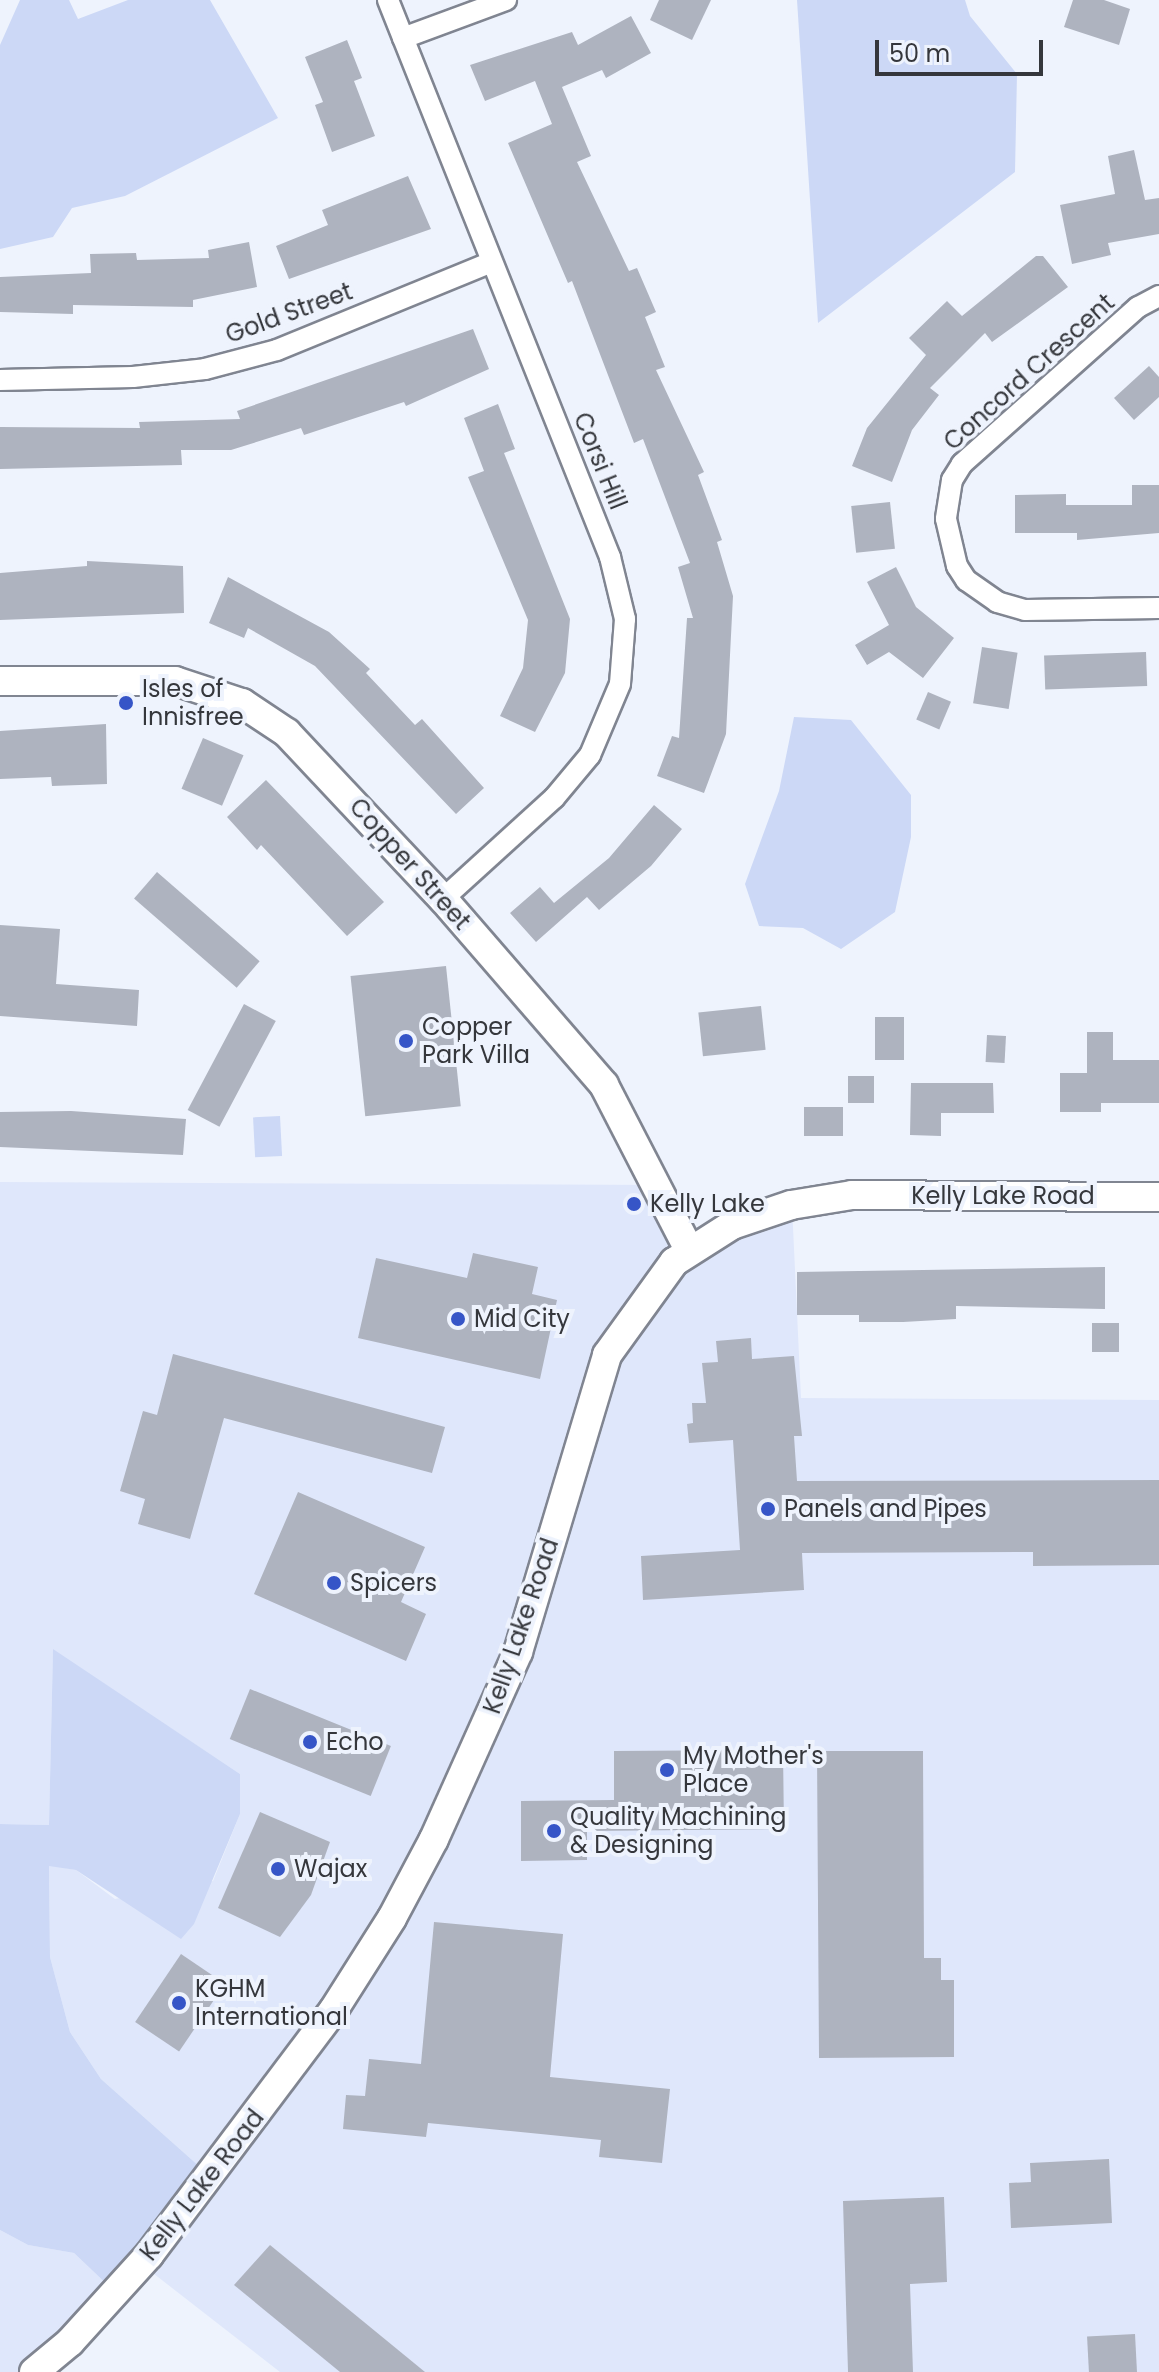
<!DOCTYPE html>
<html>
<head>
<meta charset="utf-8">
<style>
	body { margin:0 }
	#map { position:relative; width:1159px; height:2372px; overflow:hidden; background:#eef3fd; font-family:Poppins,sans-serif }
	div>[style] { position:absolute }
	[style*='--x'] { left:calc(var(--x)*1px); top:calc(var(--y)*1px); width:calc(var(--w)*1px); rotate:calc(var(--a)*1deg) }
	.built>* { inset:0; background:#dfe7fb }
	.green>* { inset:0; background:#ccd8f6; transform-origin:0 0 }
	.building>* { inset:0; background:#aeb3bf; transform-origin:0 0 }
	.roads { filter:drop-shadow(2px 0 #808591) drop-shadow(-2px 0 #808591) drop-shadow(0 2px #808591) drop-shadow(0 -2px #808591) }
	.street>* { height:20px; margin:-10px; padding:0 10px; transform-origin:10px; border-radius:10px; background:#fff }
	.secondary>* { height:28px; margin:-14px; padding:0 14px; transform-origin:14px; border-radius:14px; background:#fff }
	.dots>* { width:22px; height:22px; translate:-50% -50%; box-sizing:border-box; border:4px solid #eef3fd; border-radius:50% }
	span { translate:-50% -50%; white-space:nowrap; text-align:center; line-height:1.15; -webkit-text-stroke:8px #eef3fd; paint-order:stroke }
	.street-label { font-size:24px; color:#35373c }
	.poi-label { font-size:24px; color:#35373c }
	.left { translate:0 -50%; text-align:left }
	.scale { position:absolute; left:875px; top:40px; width:168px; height:36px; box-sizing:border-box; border:4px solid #35373c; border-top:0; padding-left:10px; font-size:24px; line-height:28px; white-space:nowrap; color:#35373c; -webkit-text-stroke:6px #eef3fd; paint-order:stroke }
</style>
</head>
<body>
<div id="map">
	<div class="built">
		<i style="clip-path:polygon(0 1182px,655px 1185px,688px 1252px,792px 1206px,801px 1398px,1159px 1400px,1159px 2372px,280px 2372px,140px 2263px,209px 2175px,101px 2079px,70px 2032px,50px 1957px,49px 1865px,76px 1870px,115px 1899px,213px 1881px,240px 1814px,240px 1774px,53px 1650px,49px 1825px,0 1824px)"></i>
		<i style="clip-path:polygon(0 2230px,28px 2245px,74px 2253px,115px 2292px,31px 2372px,0 2372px)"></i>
	</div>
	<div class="green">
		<i style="clip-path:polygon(20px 0,69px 0,78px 19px,128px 0,210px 0,278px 118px,125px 196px,72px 208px,53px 237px,0 249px,0 45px)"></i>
		<i style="clip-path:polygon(797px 0,965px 0,970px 16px,1017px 74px,1015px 172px,818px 323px)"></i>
		<i style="clip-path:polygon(794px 717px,851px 720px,911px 795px,911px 837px,895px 912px,841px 949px,803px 928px,759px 926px,745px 884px,779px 791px)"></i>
		<i style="left:280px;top:1116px;width:40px;height:27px;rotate:87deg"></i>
		<i style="clip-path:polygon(53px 1649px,240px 1774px,240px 1814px,194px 1924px,181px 1939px,76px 1870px,49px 1866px,50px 1957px,70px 2032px,101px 2079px,209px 2175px,115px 2292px,74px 2253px,28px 2245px,0 2230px,0 1824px,49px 1825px)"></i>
	</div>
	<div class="building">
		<i style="clip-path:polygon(659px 0,711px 0,692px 40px,650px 20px)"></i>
		<i style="clip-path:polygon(1073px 0,1104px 0,1130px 9px,1119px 45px,1064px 27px)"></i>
		<i style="clip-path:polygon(631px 16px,651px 53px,606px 78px,602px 70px,562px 87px,591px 156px,577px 162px,629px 271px,637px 268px,656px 312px,645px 317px,665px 367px,656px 370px,704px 472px,698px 475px,722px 540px,717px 542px,733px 596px,726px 734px,704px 793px,657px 776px,672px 736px,679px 738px,687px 618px,693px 618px,678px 567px,690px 563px,643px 439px,634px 443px,572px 281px,568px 283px,508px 143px,552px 124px,535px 81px,485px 101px,470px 65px,572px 32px,578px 45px)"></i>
		<i style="clip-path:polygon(347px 40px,362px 78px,354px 81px,375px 136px,332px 152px,315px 105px,323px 102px,305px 57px)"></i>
		<i style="clip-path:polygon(1134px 150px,1145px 200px,1159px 198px,1159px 234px,1108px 243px,1111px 255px,1072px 264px,1060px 205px,1115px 194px,1108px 156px)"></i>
		<i style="clip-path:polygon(408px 176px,431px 229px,289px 279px,276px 246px,328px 225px,322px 210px)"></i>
		<i style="clip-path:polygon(249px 242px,257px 287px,193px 300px,193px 307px,73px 305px,73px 314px,0 312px,0 277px,91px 273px,90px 254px,136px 253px,137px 260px,209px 258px,208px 250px)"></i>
		<i style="clip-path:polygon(1036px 256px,1043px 256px,1068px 287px,992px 342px,985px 333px,930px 388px,939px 395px,912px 430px,892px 482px,852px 466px,867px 428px,926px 355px,909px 338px,947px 301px,962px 316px)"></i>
		<i style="clip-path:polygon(473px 329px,489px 369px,406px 406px,404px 402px,304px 435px,301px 428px,231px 450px,181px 450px,182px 465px,0 469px,0 427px,140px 428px,139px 422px,240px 419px,237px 411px)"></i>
		<i style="clip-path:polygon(1149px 366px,1159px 377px,1159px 397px,1134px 420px,1114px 398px)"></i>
		<i style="clip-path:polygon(498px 404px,515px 449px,504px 453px,570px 619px,565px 673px,535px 732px,500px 716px,523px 668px,528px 620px,468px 477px,484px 471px,464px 418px)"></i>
		<i style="clip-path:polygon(1132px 485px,1159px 485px,1159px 533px,1077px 540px,1077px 533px,1015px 533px,1015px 495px,1066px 494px,1066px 505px,1132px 505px)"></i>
		<i style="left:890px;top:502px;width:47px;height:39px;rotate:84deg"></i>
		<i style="clip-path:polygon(87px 561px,183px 566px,184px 613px,0 620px,0 573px,87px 566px)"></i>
		<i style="clip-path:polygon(896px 567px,916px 607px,954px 638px,923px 678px,889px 652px,867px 665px,855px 645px,889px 625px,867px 582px)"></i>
		<i style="clip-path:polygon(228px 577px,329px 632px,370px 669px,366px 673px,415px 725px,422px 719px,484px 788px,456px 814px,315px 666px,248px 628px,244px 638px,209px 623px)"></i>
		<i style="left:982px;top:647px;width:36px;height:57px;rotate:9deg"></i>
		<i style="left:1146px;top:652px;width:34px;height:102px;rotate:88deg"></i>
		<i style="left:928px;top:692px;width:25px;height:30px;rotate:23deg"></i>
		<i style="clip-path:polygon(106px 724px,107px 784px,52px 786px,51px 777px,0 779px,0 731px)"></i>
		<i style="left:203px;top:738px;width:44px;height:55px;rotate:23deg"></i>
		<i style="clip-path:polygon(266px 780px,384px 902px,347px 936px,261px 845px,257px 850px,227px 817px)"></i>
		<i style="clip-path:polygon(654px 805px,682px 829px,651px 866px,599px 910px,587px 897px,536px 942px,510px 913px,540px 887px,554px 903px,609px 858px)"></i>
		<i style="left:157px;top:872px;width:136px;height:35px;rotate:41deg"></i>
		<i style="clip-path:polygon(0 925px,60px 929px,56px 984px,139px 990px,137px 1026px,0 1016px)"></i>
		<i style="left:446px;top:966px;width:141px;height:96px;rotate:84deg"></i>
		<i style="left:244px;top:1004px;width:36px;height:120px;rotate:28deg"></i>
		<i style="left:761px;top:1006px;width:44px;height:63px;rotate:84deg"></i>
		<i style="left:875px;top:1017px;width:29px;height:43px"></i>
		<i style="clip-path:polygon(1087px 1032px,1113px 1032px,1113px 1060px,1159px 1060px,1159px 1103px,1101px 1103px,1101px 1112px,1060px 1112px,1060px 1073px,1087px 1073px)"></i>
		<i style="left:987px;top:1035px;width:19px;height:27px;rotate:3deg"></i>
		<i style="left:848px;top:1076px;width:26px;height:27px"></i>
		<i style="clip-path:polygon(911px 1083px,993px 1083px,994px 1113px,941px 1113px,941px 1136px,910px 1135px)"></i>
		<i style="left:804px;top:1107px;width:39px;height:29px"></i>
		<i style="clip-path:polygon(71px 1111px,186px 1119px,183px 1155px,0 1147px,0 1112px)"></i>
		<i style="clip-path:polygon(473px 1253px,538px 1267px,532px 1294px,557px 1300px,540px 1379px,358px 1338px,376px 1258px,467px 1278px)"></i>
		<i style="clip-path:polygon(1105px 1267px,1105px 1309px,956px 1306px,956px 1319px,903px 1322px,859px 1322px,859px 1315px,797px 1315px,797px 1272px)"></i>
		<i style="left:1092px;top:1323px;width:27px;height:29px"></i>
		<i style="clip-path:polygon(751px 1338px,752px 1359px,794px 1356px,802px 1436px,794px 1436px,797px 1481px,1159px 1480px,1159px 1565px,1033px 1566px,1033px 1552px,802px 1553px,804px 1590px,643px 1600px,641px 1556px,740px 1550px,733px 1440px,689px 1443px,687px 1424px,693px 1423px,692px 1403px,706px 1403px,702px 1363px,718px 1362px,716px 1341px)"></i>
		<i style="clip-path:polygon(173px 1354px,445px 1427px,432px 1473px,224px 1418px,190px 1539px,138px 1524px,145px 1499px,120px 1491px,143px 1411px,157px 1415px)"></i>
		<i style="clip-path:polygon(298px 1492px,425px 1547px,401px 1602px,426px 1614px,406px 1661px,254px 1594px)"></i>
		<i style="left:250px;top:1689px;width:152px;height:54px;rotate:22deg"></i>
		<i style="clip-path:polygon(783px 1750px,784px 1829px,587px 1831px,587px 1860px,521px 1861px,521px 1801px,614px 1800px,614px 1751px)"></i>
		<i style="clip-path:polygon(817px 1751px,923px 1751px,924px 1958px,941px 1958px,941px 1980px,954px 1980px,954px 2057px,819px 2058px)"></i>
		<i style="clip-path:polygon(260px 1812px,330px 1842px,311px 1895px,280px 1937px,218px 1908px)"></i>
		<i style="clip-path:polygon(434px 1922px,563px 1934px,550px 2077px,670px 2089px,662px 2163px,599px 2157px,601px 2140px,428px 2123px,426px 2137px,343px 2129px,346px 2095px,365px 2096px,369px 2059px,421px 2064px)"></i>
		<i style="left:181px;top:1954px;width:53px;height:82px;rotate:34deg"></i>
		<i style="clip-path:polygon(1109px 2159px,1112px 2223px,1011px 2228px,1009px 2183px,1031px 2182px,1030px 2163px)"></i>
		<i style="clip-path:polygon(944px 2197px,947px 2282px,910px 2284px,913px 2372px,848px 2372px,843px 2201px)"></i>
		<i style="clip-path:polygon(270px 2245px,425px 2372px,340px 2372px,234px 2285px)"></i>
		<i style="left:1135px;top:2334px;width:38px;height:48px;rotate:87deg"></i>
	</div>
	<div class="roads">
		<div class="street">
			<i style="--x:388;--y:0;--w:600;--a:68.27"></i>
			<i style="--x:610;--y:557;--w:64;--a:76.4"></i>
			<i style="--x:625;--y:619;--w:65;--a:94.4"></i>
			<i style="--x:620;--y:684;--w:77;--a:112.9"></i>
			<i style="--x:590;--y:755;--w:56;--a:129.9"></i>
			<i style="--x:554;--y:798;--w:150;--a:137.7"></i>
			<i style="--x:403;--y:38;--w:110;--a:-20.3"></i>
			<i style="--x:1159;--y:296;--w:24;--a:152"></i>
			<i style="--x:1138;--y:307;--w:236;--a:138.3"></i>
			<i style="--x:962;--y:464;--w:19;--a:122"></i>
			<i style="--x:952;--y:480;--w:39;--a:99"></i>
			<i style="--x:946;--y:519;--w:48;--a:76.8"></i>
			<i style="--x:957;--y:566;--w:17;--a:57"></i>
			<i style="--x:966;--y:580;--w:38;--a:35"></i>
			<i style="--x:997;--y:602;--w:29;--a:16"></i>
			<i style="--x:1025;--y:610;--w:134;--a:-0.9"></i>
			<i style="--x:0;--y:380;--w:133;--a:-1.3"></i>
			<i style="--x:133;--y:377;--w:72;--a:-6.3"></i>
			<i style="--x:205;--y:369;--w:74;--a:-14.8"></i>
			<i style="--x:277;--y:350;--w:232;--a:-22.3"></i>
		</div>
		<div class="secondary">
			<i style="--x:0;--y:681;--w:175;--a:0"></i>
			<i style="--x:175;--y:681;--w:71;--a:18.2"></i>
			<i style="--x:242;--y:703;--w:54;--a:33.7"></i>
			<i style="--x:287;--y:733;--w:228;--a:46.8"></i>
			<i style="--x:443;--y:899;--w:246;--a:49.1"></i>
			<i style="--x:604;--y:1085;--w:186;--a:62.7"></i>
			<i style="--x:34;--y:2372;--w:47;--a:-39.8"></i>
			<i style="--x:70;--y:2342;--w:118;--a:-47.8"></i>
			<i style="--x:149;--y:2255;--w:306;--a:-53"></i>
			<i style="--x:333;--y:2011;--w:110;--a:-57.6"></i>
			<i style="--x:392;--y:1918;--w:89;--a:-62"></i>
			<i style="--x:434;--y:1839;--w:205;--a:-65.8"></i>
			<i style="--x:518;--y:1652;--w:310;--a:-73.3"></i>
			<i style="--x:607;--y:1355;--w:115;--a:-54.2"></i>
			<i style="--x:674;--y:1262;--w:69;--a:-32.5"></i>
			<i style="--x:732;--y:1225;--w:62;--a:-18.7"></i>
			<i style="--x:791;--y:1205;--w:62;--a:-9.3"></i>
			<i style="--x:852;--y:1195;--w:307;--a:0.4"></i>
		</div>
	</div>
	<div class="dots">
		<i style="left:126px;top:703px;background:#3655c7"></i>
		<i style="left:406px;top:1041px;background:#3655c7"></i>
		<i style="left:634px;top:1204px;background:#3655c7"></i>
		<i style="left:458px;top:1319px;background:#3655c7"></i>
		<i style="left:768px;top:1509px;background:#3655c7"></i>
		<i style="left:334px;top:1583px;background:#3655c7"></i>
		<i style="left:310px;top:1742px;background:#3655c7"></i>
		<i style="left:667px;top:1770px;background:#3655c7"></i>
		<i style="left:554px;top:1831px;background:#3655c7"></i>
		<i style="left:278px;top:1869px;background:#3655c7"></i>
		<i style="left:179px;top:2003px;background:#3655c7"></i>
	</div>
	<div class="street-label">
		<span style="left:289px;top:313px;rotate:-20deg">Gold Street</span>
		<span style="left:1029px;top:372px;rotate:-42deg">Concord Crescent</span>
		<span style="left:600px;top:461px;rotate:68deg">Corsi Hill</span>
		<span style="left:410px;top:864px;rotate:48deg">Copper Street</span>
		<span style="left:1003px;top:1196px">Kelly Lake Road</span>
		<span style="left:521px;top:1626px;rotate:-71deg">Kelly Lake Road</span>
		<span style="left:202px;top:2185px;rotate:-52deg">Kelly Lake Road</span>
	</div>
	<div class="poi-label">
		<span class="left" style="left:142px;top:703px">Isles of<br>Innisfree</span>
		<span class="left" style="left:422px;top:1041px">Copper<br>Park Villa</span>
		<span class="left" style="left:650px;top:1204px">Kelly Lake</span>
		<span class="left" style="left:474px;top:1319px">Mid City</span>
		<span class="left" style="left:784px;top:1509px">Panels and Pipes</span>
		<span class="left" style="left:350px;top:1583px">Spicers</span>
		<span class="left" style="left:326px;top:1742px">Echo</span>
		<span class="left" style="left:683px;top:1770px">My Mother's<br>Place</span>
		<span class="left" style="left:570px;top:1831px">Quality Machining<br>&amp; Designing</span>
		<span class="left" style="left:294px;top:1869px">Wajax</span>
		<span class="left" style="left:195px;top:2003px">KGHM<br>International</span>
	</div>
	<div class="scale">50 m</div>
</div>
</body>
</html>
